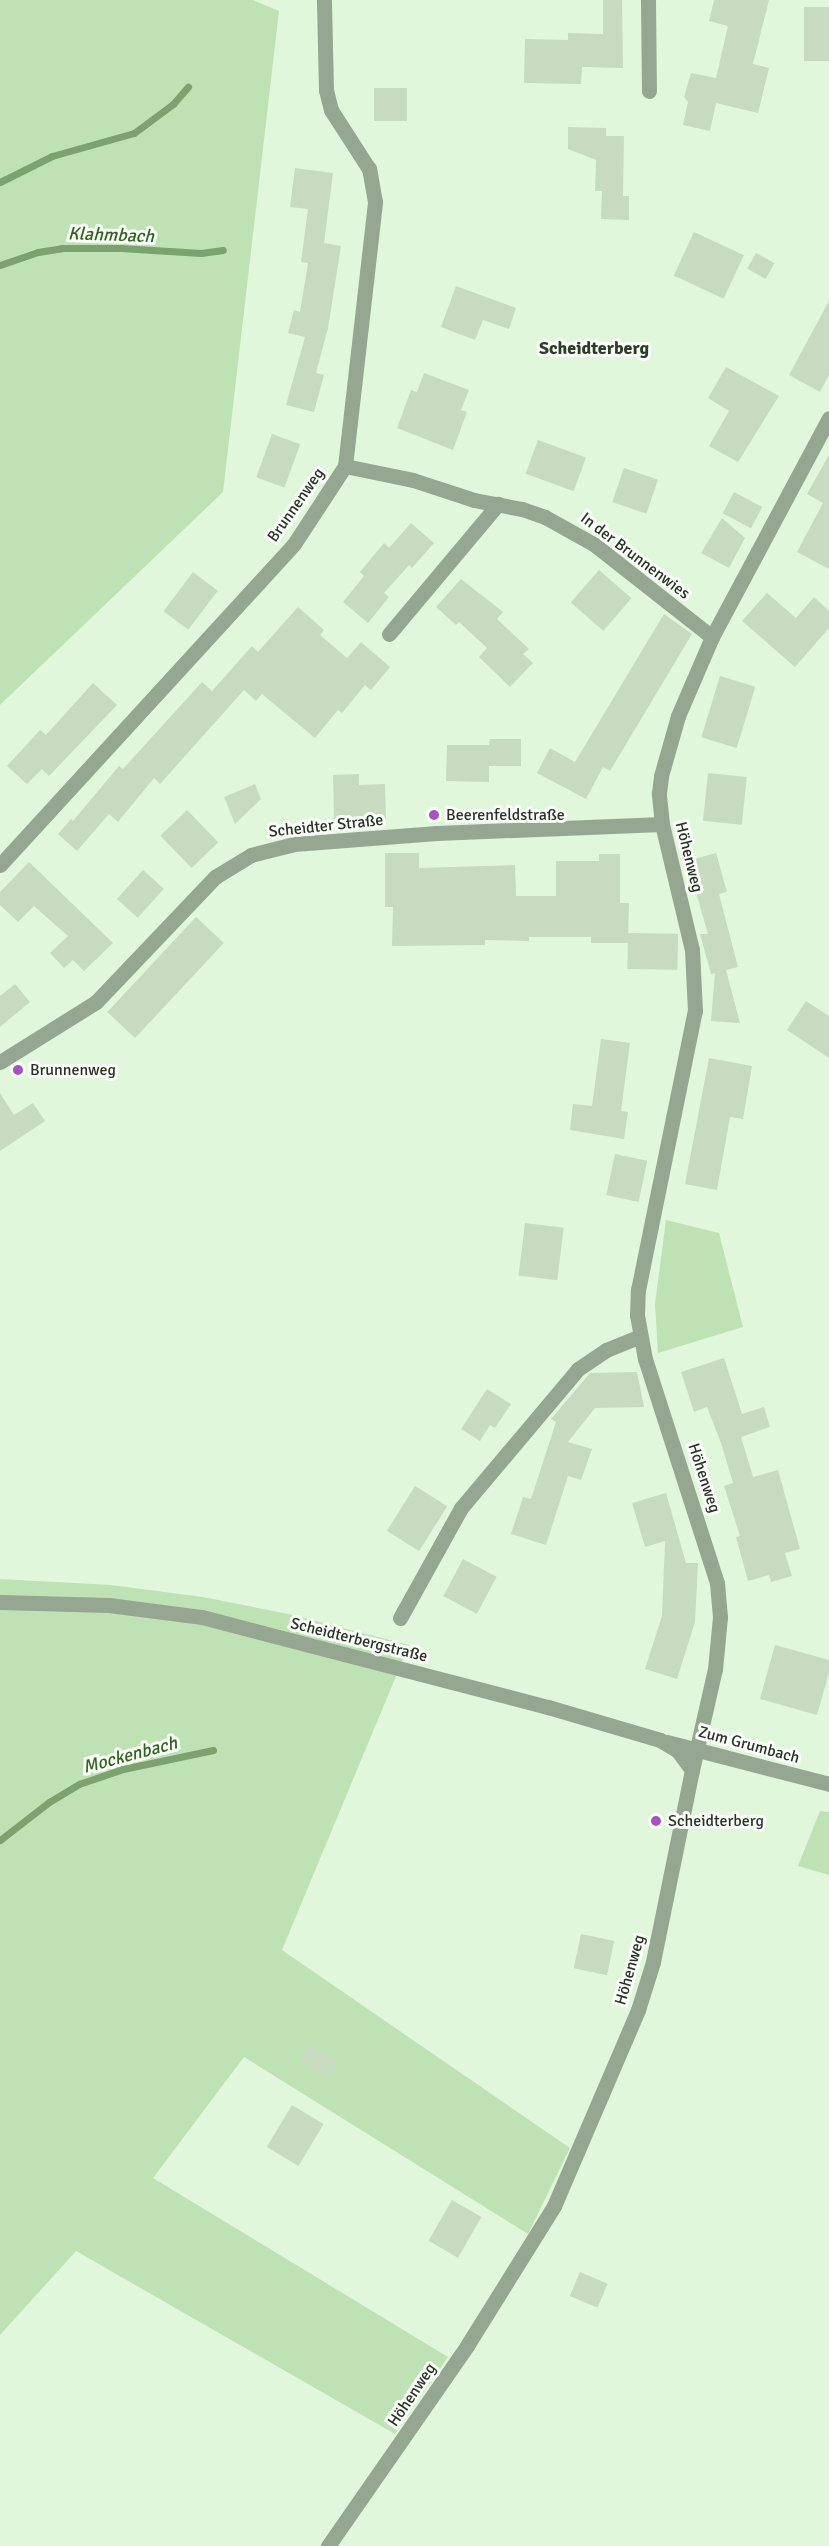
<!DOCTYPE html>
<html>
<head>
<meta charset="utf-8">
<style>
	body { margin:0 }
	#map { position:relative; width:829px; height:2546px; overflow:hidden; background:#e1f7db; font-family:Signika,sans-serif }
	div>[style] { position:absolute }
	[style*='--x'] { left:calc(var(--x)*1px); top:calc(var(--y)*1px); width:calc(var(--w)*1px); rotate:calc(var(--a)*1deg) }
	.green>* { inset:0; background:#bfe2b4 }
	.stream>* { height:7px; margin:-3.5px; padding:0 3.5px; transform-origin:3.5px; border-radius:3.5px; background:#7ca26f }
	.building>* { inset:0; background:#c6dbbf; transform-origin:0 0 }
	.minor>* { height:15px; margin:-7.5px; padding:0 7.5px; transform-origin:7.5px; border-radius:7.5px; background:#96a791 }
	.tertiary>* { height:15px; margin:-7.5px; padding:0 7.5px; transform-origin:7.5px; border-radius:7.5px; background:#96a791 }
	.dots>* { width:16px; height:16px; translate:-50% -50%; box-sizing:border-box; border:3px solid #fafef8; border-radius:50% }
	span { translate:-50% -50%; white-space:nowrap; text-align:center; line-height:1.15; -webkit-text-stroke:6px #fafef8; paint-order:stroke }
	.street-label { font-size:16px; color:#2a3227 }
	.poi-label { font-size:16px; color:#2a3227 }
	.left { translate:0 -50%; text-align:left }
	.water-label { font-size:18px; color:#31631e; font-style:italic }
	.neighbourhood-label { font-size:18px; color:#2d3e28; font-weight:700 }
</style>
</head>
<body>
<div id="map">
	<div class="green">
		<i style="clip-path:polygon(0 0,253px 0,279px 11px,223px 492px,0 705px)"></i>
		<i style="clip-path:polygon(666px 1220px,719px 1233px,743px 1327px,658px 1353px,655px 1304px)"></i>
		<i style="clip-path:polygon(0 1579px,111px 1585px,203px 1597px,293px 1615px,409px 1645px,282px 1950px,570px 2148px,528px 2234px,244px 2057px,153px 2178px,448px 2357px,395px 2434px,76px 2251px,0 2335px)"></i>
		<i style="clip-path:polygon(820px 1811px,829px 1812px,829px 1875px,798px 1866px)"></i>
	</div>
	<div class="stream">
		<i style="--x:0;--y:182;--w:58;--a:-26.6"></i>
		<i style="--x:52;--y:156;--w:85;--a:-15.7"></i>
		<i style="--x:134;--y:133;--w:49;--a:-36.6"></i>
		<i style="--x:173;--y:104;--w:23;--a:-49"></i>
		<i style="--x:0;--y:265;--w:40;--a:-18.9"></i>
		<i style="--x:38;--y:252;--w:24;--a:-9"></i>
		<i style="--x:62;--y:248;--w:59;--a:0"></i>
		<i style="--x:121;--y:248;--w:80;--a:3.6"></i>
		<i style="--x:201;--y:253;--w:22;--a:-8"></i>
		<i style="--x:0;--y:1840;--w:62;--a:-37.8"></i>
		<i style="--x:49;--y:1802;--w:35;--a:-31"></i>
		<i style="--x:79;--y:1784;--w:46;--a:-18.8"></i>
		<i style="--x:123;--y:1769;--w:92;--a:-11.9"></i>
	</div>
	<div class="building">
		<i style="clip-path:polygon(603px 0,622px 0,623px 68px,582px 67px,581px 84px,524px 83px,525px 39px,568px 40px,568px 33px,603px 34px)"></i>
		<i style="clip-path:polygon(714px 0,769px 0,753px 64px,769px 68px,758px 113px,716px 103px,710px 131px,683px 125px,688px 102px,684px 97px,691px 73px,716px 78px,728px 26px,709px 21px)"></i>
		<i style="left:804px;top:7px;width:25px;height:54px"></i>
		<i style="left:374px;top:88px;width:33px;height:33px"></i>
		<i style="clip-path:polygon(568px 127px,606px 128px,606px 136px,624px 136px,623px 196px,629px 196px,629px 220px,601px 219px,602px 191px,595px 191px,596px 160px,568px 149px)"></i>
		<i style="clip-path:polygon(295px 168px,333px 173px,324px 243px,341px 246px,328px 328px,316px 373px,324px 375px,314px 412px,286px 405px,305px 337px,288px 333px,294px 310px,300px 312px,308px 263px,301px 262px,308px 209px,290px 207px)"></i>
		<i style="left:694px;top:232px;width:55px;height:48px;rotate:25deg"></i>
		<i style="left:756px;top:253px;width:21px;height:18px;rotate:29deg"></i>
		<i style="clip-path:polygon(456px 286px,516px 308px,509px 329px,483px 320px,475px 340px,441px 327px)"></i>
		<i style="clip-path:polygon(829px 301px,829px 375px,820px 392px,789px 375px)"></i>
		<i style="clip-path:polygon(726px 367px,779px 396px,738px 462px,709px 446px,729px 411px,708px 398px)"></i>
		<i style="clip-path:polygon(424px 373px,469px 390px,461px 410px,467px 412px,453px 450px,397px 428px,411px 390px,417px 392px)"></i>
		<i style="left:272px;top:434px;width:30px;height:46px;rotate:20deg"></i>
		<i style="left:538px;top:440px;width:51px;height:36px;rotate:20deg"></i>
		<i style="clip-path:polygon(829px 455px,829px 569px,797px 552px,823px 503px,807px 494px)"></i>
		<i style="left:624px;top:468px;width:36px;height:36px;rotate:19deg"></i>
		<i style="left:734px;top:492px;width:32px;height:24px;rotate:28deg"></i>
		<i style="clip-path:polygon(722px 518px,745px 538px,729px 568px,701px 553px)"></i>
		<i style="clip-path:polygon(411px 523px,434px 543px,412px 568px,409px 565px,384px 593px,389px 597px,368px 623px,343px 602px,364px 576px,360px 572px,384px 543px,389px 548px)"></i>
		<i style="left:599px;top:570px;width:43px;height:43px;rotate:41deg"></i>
		<i style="left:193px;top:572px;width:31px;height:49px;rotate:37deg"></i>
		<i style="clip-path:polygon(461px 579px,503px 612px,497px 619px,529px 649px,523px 654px,533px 663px,510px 687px,479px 657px,487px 648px,459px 622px,456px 625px,436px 607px)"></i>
		<i style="clip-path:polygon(767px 593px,796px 618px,814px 597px,829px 611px,829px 628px,795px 667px,742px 621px)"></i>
		<i style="clip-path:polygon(298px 607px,324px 630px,320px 635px,347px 658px,361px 642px,390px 667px,371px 690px,365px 685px,342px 713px,338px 710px,315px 738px,262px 694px,256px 701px,244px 690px,160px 784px,154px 778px,118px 822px,109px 814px,77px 851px,58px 834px,71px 819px,73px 821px,119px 766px,123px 769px,202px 682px,212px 691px,252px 646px,258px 652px)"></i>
		<i style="clip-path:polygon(664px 614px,692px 634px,610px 771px,603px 767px,586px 799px,537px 773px,550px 748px,575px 762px)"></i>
		<i style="left:720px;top:676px;width:37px;height:64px;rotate:17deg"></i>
		<i style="clip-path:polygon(93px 683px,117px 705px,49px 776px,42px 769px,27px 784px,7px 766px,40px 730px,46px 735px)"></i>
		<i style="clip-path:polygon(490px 739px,521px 739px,521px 766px,489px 766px,489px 782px,446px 781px,447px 745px,489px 745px)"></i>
		<i style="left:708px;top:773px;width:39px;height:48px;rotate:6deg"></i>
		<i style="clip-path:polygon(359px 774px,359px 785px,385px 784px,386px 819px,334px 820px,333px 775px)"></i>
		<i style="clip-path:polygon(255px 784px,261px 799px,235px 824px,224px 797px)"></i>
		<i style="left:187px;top:810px;width:45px;height:37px;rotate:46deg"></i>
		<i style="clip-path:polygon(385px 853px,419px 853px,419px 868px,515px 865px,516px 896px,556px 896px,556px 861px,599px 861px,599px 854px,620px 854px,620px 903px,629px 903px,628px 943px,591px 943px,591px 937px,529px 937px,529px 941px,485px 940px,485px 945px,392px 946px,393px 907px,385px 907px)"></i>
		<i style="clip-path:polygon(716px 853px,727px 892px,719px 894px,738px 967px,726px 970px,740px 1023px,711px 1021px,715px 973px,711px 974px,700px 934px,708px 934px,687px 861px)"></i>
		<i style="clip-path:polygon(29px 862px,113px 943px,84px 971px,73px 960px,64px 968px,50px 953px,68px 936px,34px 906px,18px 922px,0 905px,0 892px)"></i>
		<i style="left:143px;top:870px;width:28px;height:39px;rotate:42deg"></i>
		<i style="left:196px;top:917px;width:38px;height:130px;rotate:43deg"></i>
		<i style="left:628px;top:933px;width:50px;height:36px;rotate:1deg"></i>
		<i style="clip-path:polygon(15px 984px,30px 1002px,0 1027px,0 996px)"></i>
		<i style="clip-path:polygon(806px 1001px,829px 1016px,829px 1058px,787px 1030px)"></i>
		<i style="clip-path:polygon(601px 1039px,630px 1043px,621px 1111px,628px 1112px,624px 1139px,570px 1130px,573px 1104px,592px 1106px)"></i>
		<i style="clip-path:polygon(709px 1058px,752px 1066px,743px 1119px,730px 1117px,717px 1190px,685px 1184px)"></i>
		<i style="clip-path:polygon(0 1093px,14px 1115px,33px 1103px,45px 1121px,0 1151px)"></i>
		<i style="left:615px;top:1154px;width:33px;height:42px;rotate:12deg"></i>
		<i style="left:525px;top:1223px;width:39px;height:53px;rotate:7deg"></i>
		<i style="clip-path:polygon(724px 1358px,742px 1414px,764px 1407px,770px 1427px,741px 1437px,753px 1477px,778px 1470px,800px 1549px,785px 1553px,792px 1576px,771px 1582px,769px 1575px,748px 1581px,736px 1537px,740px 1536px,724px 1486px,733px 1483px,721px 1443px,707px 1407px,694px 1412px,681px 1372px)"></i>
		<i style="clip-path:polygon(637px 1372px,644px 1407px,595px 1408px,568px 1442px,592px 1449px,581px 1480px,568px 1476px,546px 1545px,511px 1534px,523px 1497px,531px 1499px,556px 1422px,551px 1419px,590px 1373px)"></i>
		<i style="clip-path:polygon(487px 1389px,511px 1404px,495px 1428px,490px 1425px,480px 1441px,461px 1429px)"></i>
		<i style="left:415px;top:1486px;width:38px;height:53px;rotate:32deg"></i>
		<i style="clip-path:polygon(666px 1493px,686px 1563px,698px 1563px,695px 1622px,677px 1679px,645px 1669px,662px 1616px,665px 1541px,645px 1547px,632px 1503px)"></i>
		<i style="left:463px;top:1559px;width:38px;height:42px;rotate:28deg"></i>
		<i style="clip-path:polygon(775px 1645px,829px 1660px,829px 1673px,817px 1715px,760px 1699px)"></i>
		<i style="left:581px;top:1934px;width:34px;height:35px;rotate:12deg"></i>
		<i style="left:309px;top:2044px;width:34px;height:20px;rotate:30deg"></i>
		<i style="left:292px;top:2105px;width:37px;height:49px;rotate:31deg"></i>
		<i style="left:452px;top:2200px;width:34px;height:47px;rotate:30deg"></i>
		<i style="left:580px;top:2272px;width:30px;height:26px;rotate:23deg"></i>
	</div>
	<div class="minor">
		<i style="--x:648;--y:0;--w:91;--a:89.4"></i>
		<i style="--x:345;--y:466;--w:69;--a:11.6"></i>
		<i style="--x:413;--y:480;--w:64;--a:18.2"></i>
		<i style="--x:474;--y:500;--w:49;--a:10.6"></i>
		<i style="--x:522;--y:509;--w:24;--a:19"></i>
		<i style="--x:545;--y:517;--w:57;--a:29.2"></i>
		<i style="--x:595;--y:545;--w:149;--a:38.2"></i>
		<i style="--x:389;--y:634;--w:170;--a:-50"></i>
		<i style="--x:0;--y:865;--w:435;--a:-47.5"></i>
		<i style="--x:294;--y:544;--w:93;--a:-56.8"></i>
		<i style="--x:345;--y:466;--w:266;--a:-83.5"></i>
		<i style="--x:375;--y:202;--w:34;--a:-100"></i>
		<i style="--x:369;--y:169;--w:70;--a:-122.8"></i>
		<i style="--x:331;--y:110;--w:21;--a:-104"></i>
		<i style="--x:326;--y:90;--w:90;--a:-91.3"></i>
		<i style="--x:0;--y:1062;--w:113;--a:-32"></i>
		<i style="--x:96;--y:1002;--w:173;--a:-46.4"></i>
		<i style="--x:215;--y:877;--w:42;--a:-31.4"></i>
		<i style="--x:251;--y:855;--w:44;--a:-14.3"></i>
		<i style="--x:294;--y:844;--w:143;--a:-4.4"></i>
		<i style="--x:437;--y:833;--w:225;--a:-2.3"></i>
		<i style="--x:400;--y:1618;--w:126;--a:-61"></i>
		<i style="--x:461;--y:1508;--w:182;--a:-49.9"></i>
		<i style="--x:578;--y:1369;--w:34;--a:-34"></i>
		<i style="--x:606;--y:1350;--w:35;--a:-22"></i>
		<i style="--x:667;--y:1742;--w:167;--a:14.5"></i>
		<i style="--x:692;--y:1770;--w:104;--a:-77.2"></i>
		<i style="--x:715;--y:1669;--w:52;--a:-84.5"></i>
		<i style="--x:720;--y:1617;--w:34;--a:-95"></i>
		<i style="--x:717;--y:1583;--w:235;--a:-107.8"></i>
		<i style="--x:645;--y:1359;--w:45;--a:-100.3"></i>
		<i style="--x:637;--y:1315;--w:25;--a:-88"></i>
		<i style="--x:638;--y:1290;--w:285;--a:-78.5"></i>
		<i style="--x:695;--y:1011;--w:61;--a:-92.8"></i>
		<i style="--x:692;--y:950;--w:130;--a:-103.4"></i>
		<i style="--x:662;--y:824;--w:31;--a:-96"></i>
		<i style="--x:659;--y:793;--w:17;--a:-83"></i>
		<i style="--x:661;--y:776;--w:62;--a:-74.2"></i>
		<i style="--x:678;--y:716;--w:86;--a:-66.7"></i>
		<i style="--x:712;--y:637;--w:248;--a:-61.9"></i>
	</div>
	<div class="tertiary">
		<i style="--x:0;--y:1602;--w:109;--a:1.6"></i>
		<i style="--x:109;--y:1605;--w:94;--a:7.4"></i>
		<i style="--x:202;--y:1617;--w:358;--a:14.6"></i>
		<i style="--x:548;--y:1707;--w:117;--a:16.4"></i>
		<i style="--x:660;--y:1740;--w:21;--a:31"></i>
		<i style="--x:678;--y:1751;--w:24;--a:54"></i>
		<i style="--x:692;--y:1770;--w:196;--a:101.5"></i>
		<i style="--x:653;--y:1962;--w:50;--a:107.4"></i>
		<i style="--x:638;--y:2010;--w:213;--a:113.2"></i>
		<i style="--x:554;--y:2206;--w:165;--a:121.9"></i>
		<i style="--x:467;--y:2346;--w:244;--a:124.8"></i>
	</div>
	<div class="dots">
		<i style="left:434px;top:815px;background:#a752c0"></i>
		<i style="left:18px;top:1070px;background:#a752c0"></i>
		<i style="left:656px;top:1821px;background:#a752c0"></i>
	</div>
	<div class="street-label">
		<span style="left:296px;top:505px;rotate:-55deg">Brunnenweg</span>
		<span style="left:635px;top:556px;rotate:37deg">In der Brunnenwies</span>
		<span style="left:326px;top:826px;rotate:-6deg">Scheidter Straße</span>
		<span style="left:689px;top:857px;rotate:76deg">Höhenweg</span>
		<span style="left:704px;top:1478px;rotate:72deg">Höhenweg</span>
		<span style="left:359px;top:1640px;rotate:14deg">Scheidterbergstraße</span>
		<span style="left:749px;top:1745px;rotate:15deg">Zum Grumbach</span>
		<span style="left:630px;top:1970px;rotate:-74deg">Höhenweg</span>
		<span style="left:412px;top:2395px;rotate:-56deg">Höhenweg</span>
	</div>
	<div class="poi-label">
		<span class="left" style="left:446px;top:815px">Beerenfeldstraße</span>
		<span class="left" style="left:30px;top:1070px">Brunnenweg</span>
		<span class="left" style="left:668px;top:1821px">Scheidterberg</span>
	</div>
	<div class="water-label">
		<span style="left:111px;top:235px;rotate:2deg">Klahmbach</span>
		<span style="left:130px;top:1755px;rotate:-15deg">Mockenbach</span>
	</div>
	<div class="neighbourhood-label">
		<span style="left:594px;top:348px">Scheidterberg</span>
	</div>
</div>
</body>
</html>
